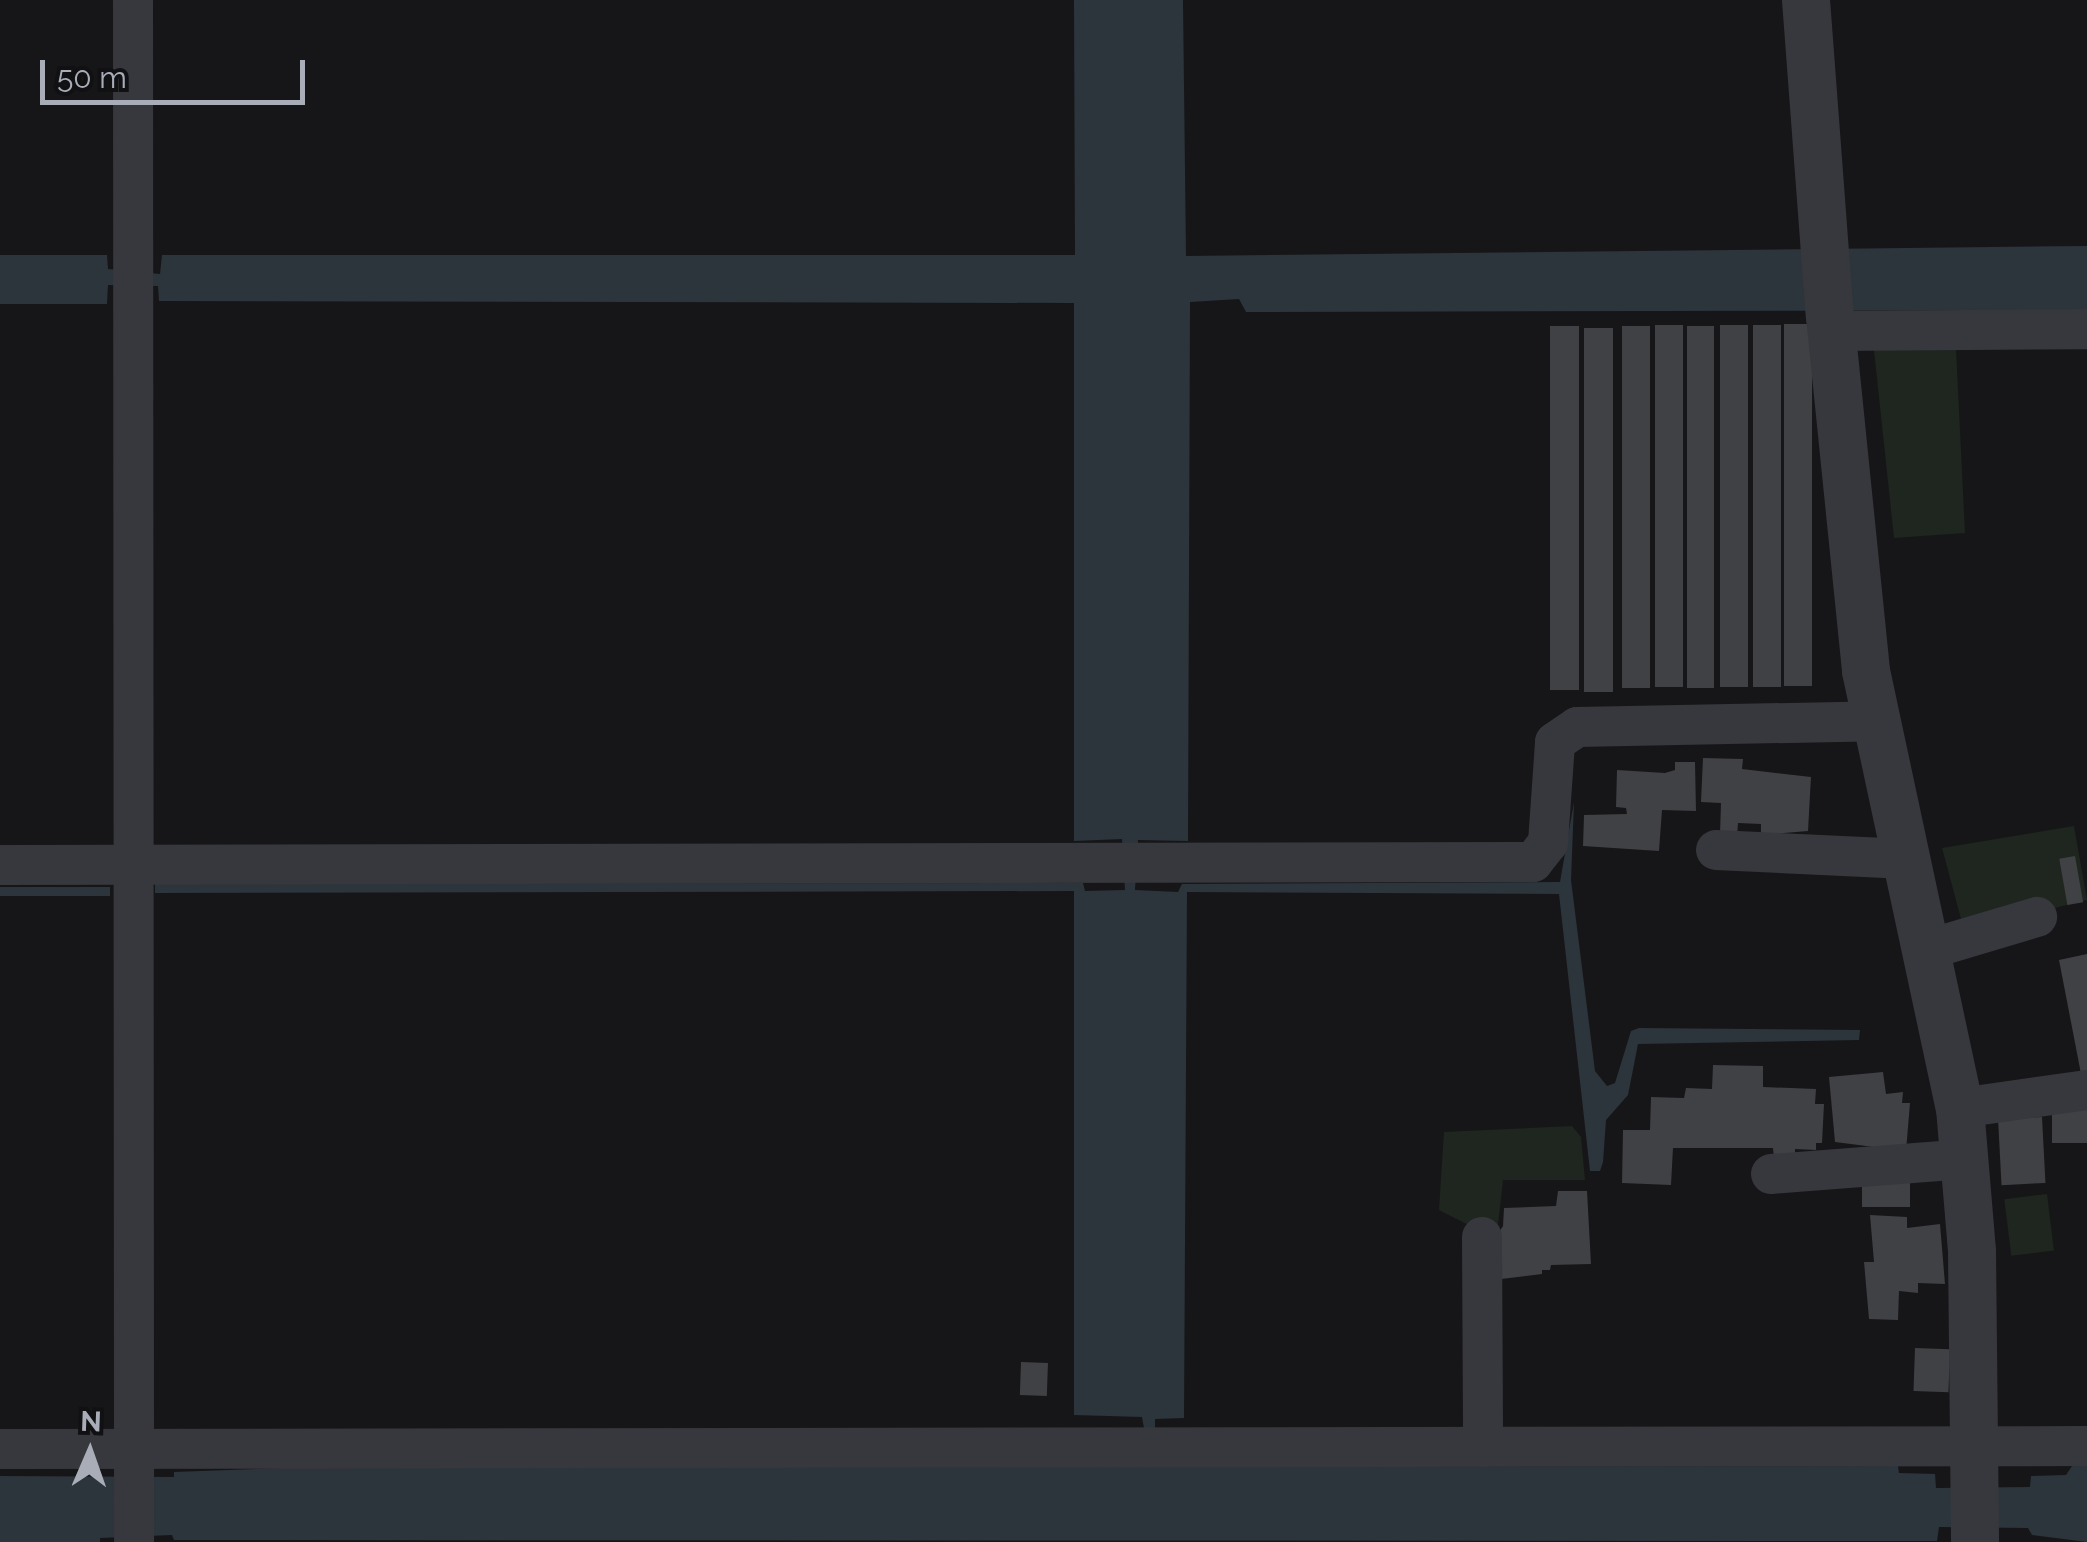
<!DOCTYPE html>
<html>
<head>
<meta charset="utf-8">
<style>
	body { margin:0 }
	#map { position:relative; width:2087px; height:1542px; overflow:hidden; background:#161618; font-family:Raleway,sans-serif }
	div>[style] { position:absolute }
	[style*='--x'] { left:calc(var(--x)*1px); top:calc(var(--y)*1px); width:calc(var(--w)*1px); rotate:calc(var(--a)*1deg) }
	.green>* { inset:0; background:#1e261f; transform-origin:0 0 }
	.water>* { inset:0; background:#2c353c; transform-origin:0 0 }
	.building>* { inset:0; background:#404145; transform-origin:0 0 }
	.minor>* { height:40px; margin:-20px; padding:0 20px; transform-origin:20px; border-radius:20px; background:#37383d }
	.tertiary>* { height:48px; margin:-24px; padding:0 24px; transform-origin:24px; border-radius:24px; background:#37383d }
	span { translate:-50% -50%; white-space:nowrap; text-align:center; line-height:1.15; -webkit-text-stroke:8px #111113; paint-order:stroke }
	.north { position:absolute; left:40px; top:1402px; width:100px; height:100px; -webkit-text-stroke:8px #111113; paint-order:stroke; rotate:2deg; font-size:28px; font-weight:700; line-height:40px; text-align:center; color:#a8adb8 }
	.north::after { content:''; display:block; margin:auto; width:35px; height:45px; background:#a8adb8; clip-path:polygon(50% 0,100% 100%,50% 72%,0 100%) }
	.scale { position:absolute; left:40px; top:60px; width:265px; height:45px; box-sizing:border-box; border:5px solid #a8adb8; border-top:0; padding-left:12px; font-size:30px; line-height:35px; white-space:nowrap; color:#a8adb8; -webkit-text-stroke:8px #111113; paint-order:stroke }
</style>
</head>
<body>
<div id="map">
	<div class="green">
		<i style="clip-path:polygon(1956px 349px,1965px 533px,1894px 538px,1874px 350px)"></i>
		<i style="clip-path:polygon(2074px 826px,2087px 900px,1964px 930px,1942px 848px)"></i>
		<i style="clip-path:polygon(1572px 1126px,1581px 1137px,1585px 1180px,1503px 1180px,1498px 1225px,1482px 1232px,1439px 1210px,1444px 1132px)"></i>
		<i style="left:2047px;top:1194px;width:57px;height:43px;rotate:83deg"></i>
	</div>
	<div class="water">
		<i style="clip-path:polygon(1074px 0,1183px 0,1186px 256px,2087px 246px,2087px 310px,1246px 312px,1239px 299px,1190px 302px,1188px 841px,1138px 840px,1135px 890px,1178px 892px,1182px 884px,1560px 882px,1574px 802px,1571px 880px,1595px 1071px,1607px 1086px,1615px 1083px,1631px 1031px,1639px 1028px,1860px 1030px,1859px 1040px,1638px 1044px,1628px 1095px,1606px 1120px,1603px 1162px,1600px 1171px,1590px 1171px,1559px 894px,1187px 892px,1184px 1418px,1155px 1419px,1155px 1428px,1144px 1428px,1142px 1417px,1074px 1415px,1074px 891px,155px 893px,155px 884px,1083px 883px,1085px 891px,1125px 890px,1122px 839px,1074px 841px,1074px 303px,159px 301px,158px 286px,108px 285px,107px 304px,0 304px,0 255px,107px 255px,108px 269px,160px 274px,162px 255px,1075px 255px)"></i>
		<i style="left:0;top:887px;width:110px;height:9px"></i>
		<i style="clip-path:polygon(1898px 1466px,1899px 1473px,1935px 1474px,1936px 1488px,2030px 1487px,2031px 1476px,2066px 1475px,2072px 1466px,2087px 1466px,2087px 1542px,2032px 1535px,2028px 1528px,1939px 1527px,1937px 1541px,174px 1540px,172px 1535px,100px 1538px,100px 1542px,0 1542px,0 1476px,174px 1477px,174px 1472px,281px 1468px)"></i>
	</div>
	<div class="building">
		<i style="left:1784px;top:324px;width:28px;height:362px"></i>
		<i style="left:1683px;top:325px;width:362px;height:28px;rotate:90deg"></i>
		<i style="left:1748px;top:325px;width:362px;height:28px;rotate:90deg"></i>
		<i style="left:1753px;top:325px;width:28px;height:362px"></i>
		<i style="left:1550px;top:326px;width:29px;height:364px"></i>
		<i style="left:1622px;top:326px;width:28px;height:362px"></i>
		<i style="left:1687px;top:326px;width:27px;height:362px"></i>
		<i style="left:1584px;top:328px;width:29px;height:364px"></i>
		<i style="clip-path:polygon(1703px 758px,1743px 759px,1742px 769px,1811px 777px,1808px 831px,1761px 835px,1761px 824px,1738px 823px,1737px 836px,1720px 834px,1721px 803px,1701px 802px)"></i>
		<i style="clip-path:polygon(1675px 762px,1695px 762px,1696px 811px,1662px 810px,1659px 851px,1583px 846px,1584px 815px,1627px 814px,1626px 808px,1616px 807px,1617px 770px,1665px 773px,1675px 770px)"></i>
		<i style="left:2075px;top:856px;width:47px;height:16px;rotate:80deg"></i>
		<i style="clip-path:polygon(2087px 954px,2087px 1078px,2082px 1079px,2059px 960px)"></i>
		<i style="clip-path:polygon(1713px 1065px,1763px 1066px,1763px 1087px,1816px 1089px,1815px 1104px,1824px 1104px,1822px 1143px,1816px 1143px,1816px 1150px,1795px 1149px,1795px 1160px,1774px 1159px,1773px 1148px,1673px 1148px,1671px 1185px,1622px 1183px,1623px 1130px,1650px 1130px,1651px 1097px,1684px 1098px,1686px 1088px,1712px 1089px)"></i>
		<i style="clip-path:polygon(1883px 1072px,1886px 1094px,1903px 1092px,1902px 1103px,1910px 1103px,1906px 1151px,1835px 1142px,1829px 1077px)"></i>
		<i style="left:2087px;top:1107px;width:36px;height:35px;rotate:90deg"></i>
		<i style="left:2042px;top:1117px;width:66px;height:44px;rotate:87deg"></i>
		<i style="left:1910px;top:1177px;width:30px;height:48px;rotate:90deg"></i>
		<i style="clip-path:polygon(1558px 1191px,1587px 1191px,1591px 1264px,1551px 1265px,1550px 1270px,1542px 1270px,1542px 1274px,1493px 1280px,1495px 1239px,1503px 1226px,1504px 1208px,1556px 1206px)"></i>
		<i style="clip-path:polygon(1870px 1215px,1907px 1217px,1907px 1228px,1940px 1224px,1945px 1284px,1918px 1283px,1918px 1293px,1899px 1291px,1898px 1320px,1869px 1319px,1864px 1262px,1874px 1262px)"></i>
		<i style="left:1915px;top:1348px;width:35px;height:43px;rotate:2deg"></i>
		<i style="left:1021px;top:1362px;width:27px;height:33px;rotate:2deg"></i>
	</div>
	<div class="minor">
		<i style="--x:133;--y:0;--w:1542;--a:89.96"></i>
		<i style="--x:1832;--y:331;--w:255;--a:-0.4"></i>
		<i style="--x:1716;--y:850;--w:191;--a:2.7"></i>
		<i style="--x:0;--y:865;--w:1533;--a:-0.11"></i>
		<i style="--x:1533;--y:862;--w:24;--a:-52"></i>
		<i style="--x:1548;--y:843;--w:101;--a:-86"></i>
		<i style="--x:1555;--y:742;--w:27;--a:-34"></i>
		<i style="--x:1577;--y:727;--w:299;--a:-1.1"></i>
		<i style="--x:1926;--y:950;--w:116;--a:-16.6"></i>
		<i style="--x:1960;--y:1108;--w:128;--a:-8.1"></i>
		<i style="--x:1771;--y:1174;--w:194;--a:-4.4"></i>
		<i style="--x:1482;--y:1237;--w:210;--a:89.7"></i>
		<i style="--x:0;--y:1449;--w:2087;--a:-0.08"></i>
	</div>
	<div class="tertiary">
		<i style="--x:1806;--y:0;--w:317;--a:85.7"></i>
		<i style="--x:1830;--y:316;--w:357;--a:84.2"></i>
		<i style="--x:1866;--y:671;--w:447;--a:77.9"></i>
		<i style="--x:1960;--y:1108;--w:144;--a:85.2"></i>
		<i style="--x:1972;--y:1251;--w:291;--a:89.4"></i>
	</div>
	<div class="north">N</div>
	<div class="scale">50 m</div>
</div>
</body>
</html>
